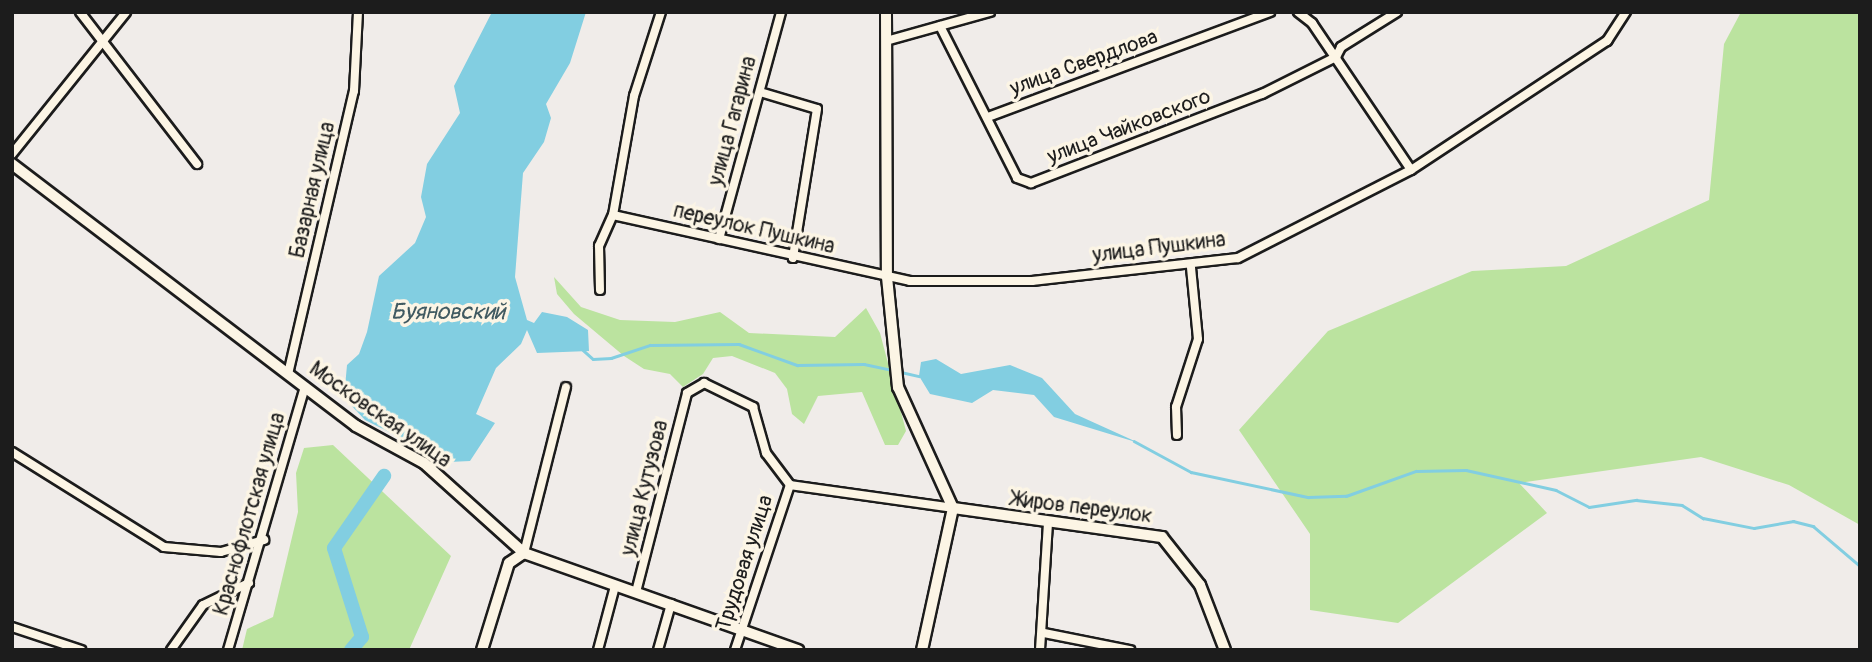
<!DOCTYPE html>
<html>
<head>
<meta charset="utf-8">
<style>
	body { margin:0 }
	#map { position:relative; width:1872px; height:662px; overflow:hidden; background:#f0ece9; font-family:Pangolin,sans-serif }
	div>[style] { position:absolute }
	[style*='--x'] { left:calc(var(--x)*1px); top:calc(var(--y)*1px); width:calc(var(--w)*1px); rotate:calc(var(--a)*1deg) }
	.green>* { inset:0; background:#bbe39f }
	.water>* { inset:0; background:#82cee1 }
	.stream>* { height:2.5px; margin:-1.25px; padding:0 1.25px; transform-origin:1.25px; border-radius:1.25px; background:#82cee1 }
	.river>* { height:14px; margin:-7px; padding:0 7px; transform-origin:7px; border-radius:7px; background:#82cee1 }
	.roads { filter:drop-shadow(2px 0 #1c1c1c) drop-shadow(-2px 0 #1c1c1c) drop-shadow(0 2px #1c1c1c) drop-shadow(0 -2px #1c1c1c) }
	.street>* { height:8px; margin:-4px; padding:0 4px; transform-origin:4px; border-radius:4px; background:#fcf5e5 }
	.secondary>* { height:10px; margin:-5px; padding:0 5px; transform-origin:5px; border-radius:5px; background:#fcf5e5 }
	span { translate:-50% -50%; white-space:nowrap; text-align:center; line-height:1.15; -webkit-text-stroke:7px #fcf5e5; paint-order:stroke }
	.street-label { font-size:21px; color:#1c1c1c }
	.water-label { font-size:23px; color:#405a61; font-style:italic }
	.frame { position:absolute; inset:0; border:14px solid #1c1c1c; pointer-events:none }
</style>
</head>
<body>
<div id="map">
	<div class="green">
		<i style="clip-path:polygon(1741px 12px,1860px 12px,1860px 525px,1789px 485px,1701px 457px,1519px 483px,1547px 513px,1398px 623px,1310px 610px,1310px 534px,1239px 430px,1328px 331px,1472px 271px,1566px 266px,1709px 200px,1724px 44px)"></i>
		<i style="clip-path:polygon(554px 277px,581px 307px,620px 320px,675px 322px,720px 312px,749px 333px,835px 337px,866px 308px,880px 333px,906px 431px,898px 445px,885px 445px,862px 392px,818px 396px,804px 424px,792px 414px,787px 389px,775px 373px,732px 356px,713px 358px,703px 374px,683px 387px,670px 374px,644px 369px,624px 356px,574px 314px,557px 294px)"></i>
		<i style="clip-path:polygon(333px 445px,451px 556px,409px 650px,242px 650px,247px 629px,273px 617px,298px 512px,296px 473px,304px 448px)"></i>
	</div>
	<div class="water">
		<i style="clip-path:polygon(492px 12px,586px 12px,570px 63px,546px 104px,551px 118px,544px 142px,523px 173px,515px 277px,527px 320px,534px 323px,542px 312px,567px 317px,588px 330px,589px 351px,537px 353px,527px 330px,521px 344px,496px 368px,476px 414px,495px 423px,470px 461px,449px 462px,365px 420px,347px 401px,345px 387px,347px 365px,359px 354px,367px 332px,379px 276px,415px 243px,426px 217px,421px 197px,427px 164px,460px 113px,454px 86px)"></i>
		<i style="clip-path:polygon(936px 359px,961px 374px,1010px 365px,1042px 378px,1075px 414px,1139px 443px,1054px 417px,1034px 395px,993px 390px,972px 403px,930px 394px,919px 376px,921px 362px)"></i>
	</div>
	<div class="stream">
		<i style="--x:583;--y:350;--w:13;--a:42"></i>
		<i style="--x:593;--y:359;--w:18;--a:-3"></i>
		<i style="--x:611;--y:358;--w:41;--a:-18.4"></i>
		<i style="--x:650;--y:345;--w:89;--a:-0.6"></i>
		<i style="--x:739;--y:344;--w:62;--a:19.9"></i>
		<i style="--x:797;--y:365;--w:67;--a:-0.9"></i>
		<i style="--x:864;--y:364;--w:29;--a:12"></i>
		<i style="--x:901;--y:372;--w:18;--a:13"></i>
		<i style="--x:1134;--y:441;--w:65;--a:28.5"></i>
		<i style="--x:1191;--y:472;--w:120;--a:12.1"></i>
		<i style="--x:1308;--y:497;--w:38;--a:-2"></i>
		<i style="--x:1346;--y:496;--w:74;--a:-19.7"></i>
		<i style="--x:1416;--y:471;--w:50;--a:-1.1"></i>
		<i style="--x:1466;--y:470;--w:92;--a:12.5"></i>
		<i style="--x:1556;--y:490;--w:37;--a:27"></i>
		<i style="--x:1589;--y:507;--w:48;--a:-8.5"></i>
		<i style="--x:1636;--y:500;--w:46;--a:6.2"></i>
		<i style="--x:1682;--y:505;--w:25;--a:32"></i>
		<i style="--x:1703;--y:518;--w:52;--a:11.1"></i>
		<i style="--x:1754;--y:528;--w:40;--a:-10"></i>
		<i style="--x:1793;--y:521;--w:21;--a:14"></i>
		<i style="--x:1813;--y:526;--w:62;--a:40.4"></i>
	</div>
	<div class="river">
		<i style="--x:351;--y:650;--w:17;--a:-50"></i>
		<i style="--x:362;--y:637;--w:93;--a:-107.5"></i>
		<i style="--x:334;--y:548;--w:88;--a:-55.2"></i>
	</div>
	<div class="roads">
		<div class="street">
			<i style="--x:80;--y:12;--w:192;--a:52.4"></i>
			<i style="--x:1298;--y:12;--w:18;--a:38"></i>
			<i style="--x:1312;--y:23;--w:177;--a:56"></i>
			<i style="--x:940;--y:26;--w:170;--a:63.1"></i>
			<i style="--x:1017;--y:178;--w:15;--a:20"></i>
			<i style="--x:1031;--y:183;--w:248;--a:-21.1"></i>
			<i style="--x:1262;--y:94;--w:83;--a:-26.6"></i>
			<i style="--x:1336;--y:57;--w:11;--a:-63"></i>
			<i style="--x:1341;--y:47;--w:66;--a:-32"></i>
			<i style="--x:886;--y:41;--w:108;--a:-15.6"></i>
			<i style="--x:760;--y:92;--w:59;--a:16.6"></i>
			<i style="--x:817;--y:109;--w:151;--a:99.2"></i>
			<i style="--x:988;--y:117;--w:301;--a:-20.4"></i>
			<i style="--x:12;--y:154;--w:182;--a:-51.2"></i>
			<i style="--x:613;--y:215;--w:304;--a:12.5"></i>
			<i style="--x:910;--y:281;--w:122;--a:0"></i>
			<i style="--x:1032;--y:281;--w:207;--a:-6.4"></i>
			<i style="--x:1238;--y:258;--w:194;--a:-27"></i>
			<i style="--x:1411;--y:170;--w:235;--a:-33.4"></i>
			<i style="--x:1607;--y:41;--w:35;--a:-57"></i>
			<i style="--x:719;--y:239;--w:235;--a:-74.7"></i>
			<i style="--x:600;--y:290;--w:44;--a:-91.3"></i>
			<i style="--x:599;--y:246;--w:34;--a:-66"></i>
			<i style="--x:613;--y:215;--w:121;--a:-80"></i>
			<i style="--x:634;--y:96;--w:88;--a:-72.2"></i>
			<i style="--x:288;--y:374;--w:291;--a:-76.9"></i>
			<i style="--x:354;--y:91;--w:79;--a:-87.1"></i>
			<i style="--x:1177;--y:435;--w:28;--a:-92"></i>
			<i style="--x:1176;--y:407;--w:71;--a:-72.1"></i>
			<i style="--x:1198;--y:339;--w:72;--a:-95.6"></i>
			<i style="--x:12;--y:452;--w:179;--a:32"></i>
			<i style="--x:164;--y:547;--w:57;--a:5"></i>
			<i style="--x:221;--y:552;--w:45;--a:-15.6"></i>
			<i style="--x:790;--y:485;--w:165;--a:8"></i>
			<i style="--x:524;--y:553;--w:171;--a:-75.8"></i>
			<i style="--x:636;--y:592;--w:205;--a:-75.6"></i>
			<i style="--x:687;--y:393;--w:20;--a:-30"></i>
			<i style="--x:704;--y:383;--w:55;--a:26.1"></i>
			<i style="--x:753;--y:407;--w:48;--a:74.2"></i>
			<i style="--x:766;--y:453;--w:40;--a:53"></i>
			<i style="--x:12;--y:627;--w:73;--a:18.4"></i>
			<i style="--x:1044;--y:633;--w:88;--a:11.2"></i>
			<i style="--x:171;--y:650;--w:55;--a:-54.6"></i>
			<i style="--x:203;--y:605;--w:51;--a:-25.6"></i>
			<i style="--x:228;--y:650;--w:274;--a:-73.7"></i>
			<i style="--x:598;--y:650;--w:66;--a:-75.1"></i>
			<i style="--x:658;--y:650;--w:48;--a:-74.2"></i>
			<i style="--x:735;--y:650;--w:174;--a:-71.6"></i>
			<i style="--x:1040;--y:650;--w:126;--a:-86.4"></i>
		</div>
		<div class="secondary">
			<i style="--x:886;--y:12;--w:265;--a:89.8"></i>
			<i style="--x:887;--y:277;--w:111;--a:84.3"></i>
			<i style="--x:898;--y:387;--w:133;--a:65.6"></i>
			<i style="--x:953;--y:508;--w:145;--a:102.3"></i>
			<i style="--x:12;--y:164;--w:432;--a:37.3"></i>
			<i style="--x:356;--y:426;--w:77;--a:28.6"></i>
			<i style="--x:424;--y:463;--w:135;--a:42"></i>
			<i style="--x:524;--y:553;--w:291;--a:19.5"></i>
			<i style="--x:953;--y:508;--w:211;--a:7.9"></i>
			<i style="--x:1162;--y:537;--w:61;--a:51.6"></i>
			<i style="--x:1200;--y:585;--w:70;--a:69"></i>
			<i style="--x:482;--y:650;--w:91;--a:-72.8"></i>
			<i style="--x:509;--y:563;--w:18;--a:-34"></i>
		</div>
	</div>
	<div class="street-label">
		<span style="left:1084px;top:63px;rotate:-20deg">улица Свердлова</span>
		<span style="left:733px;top:121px;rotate:-75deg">улица Гагарина</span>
		<span style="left:1129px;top:127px;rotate:-21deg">улица Чайковского</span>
		<span style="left:313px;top:190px;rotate:-77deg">Базарная улица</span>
		<span style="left:754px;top:229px;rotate:13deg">переулок Пушкина</span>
		<span style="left:1159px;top:248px;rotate:-7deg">улица Пушкина</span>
		<span style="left:380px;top:415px;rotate:35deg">Московская улица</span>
		<span style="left:645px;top:488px;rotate:-76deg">улица Кутузова</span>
		<span style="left:1082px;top:508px;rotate:7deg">Жиров переулок</span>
		<span style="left:250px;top:514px;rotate:-74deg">Краснофлотская улица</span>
		<span style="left:745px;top:563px;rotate:-72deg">Трудовая улица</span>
	</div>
	<div class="water-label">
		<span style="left:448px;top:312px">Буяновский</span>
	</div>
	<div class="frame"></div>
</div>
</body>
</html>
